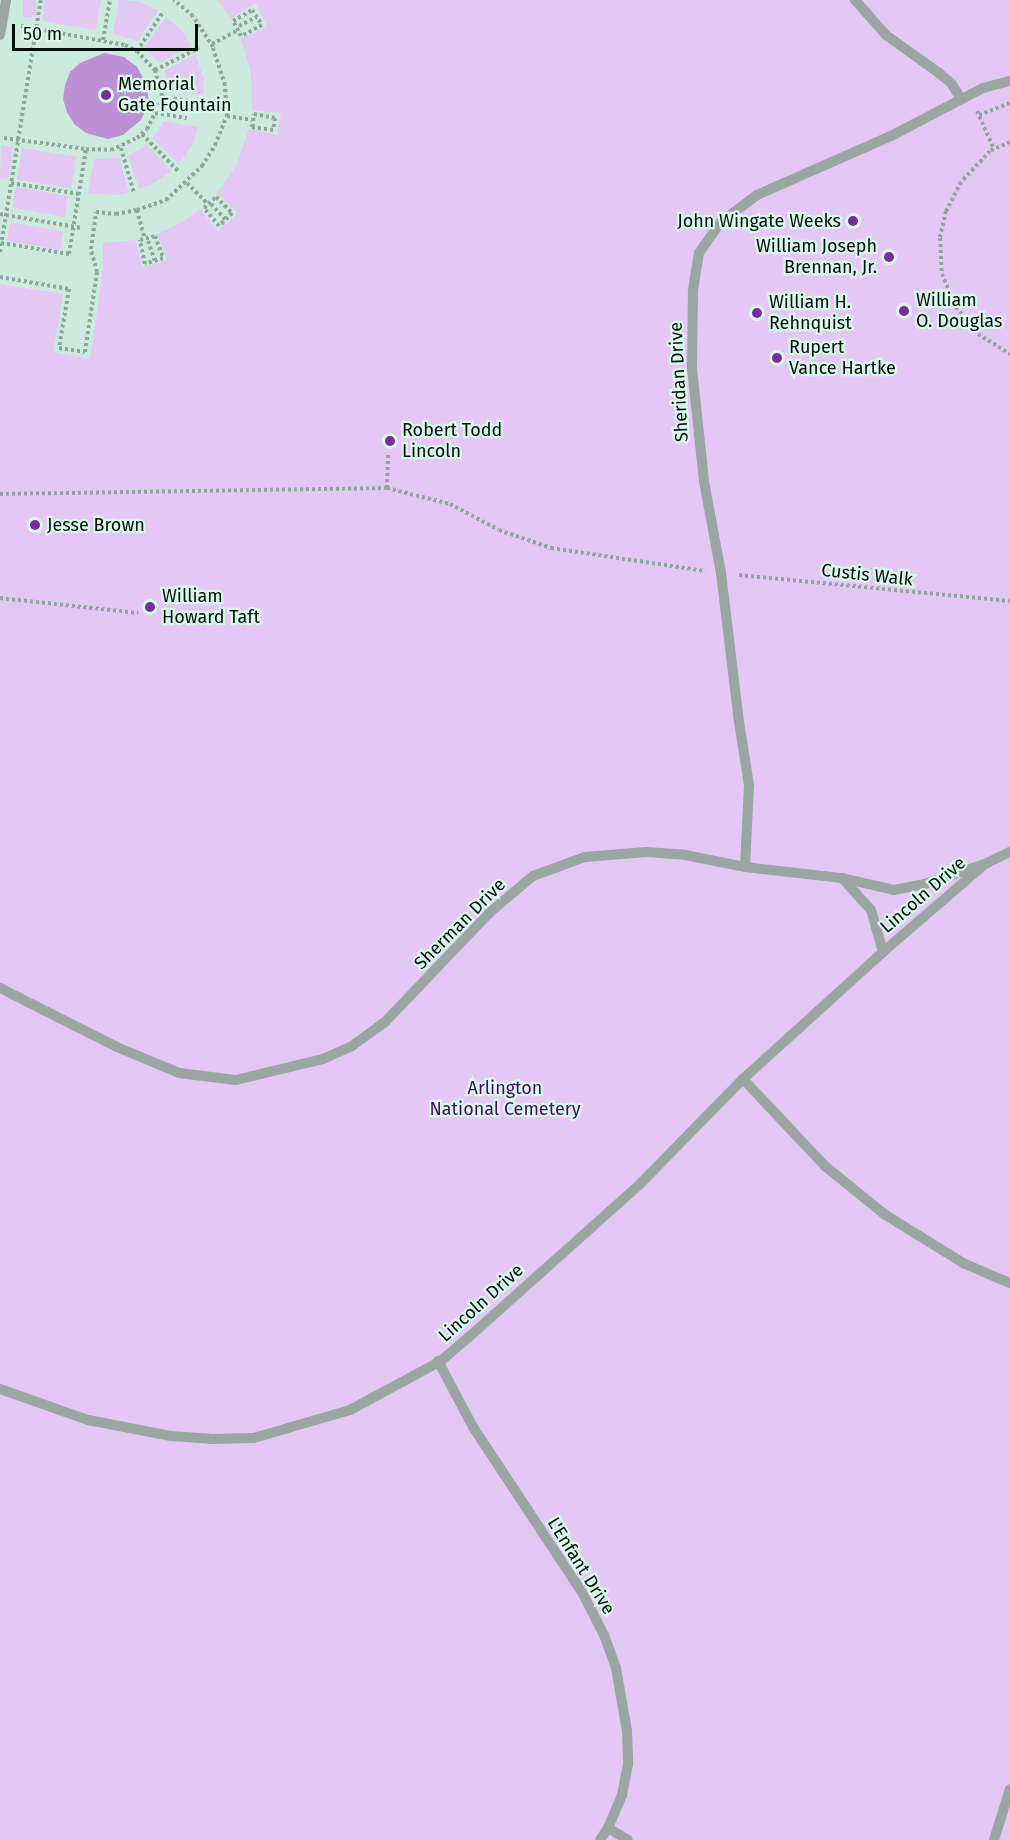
<!DOCTYPE html>
<html>
<head>
<meta charset="utf-8">
<style>
	body { margin:0 }
	#map { position:relative; width:1010px; height:1840px; overflow:hidden; background:#cceade; font-family:"Fira Sans",sans-serif }
	div>[style] { position:absolute }
	[style*='--x'] { left:calc(var(--x)*1px); top:calc(var(--y)*1px); width:calc(var(--w)*1px); rotate:calc(var(--a)*1deg) }
	.green>* { inset:0; background:#e4c7f4; transform-origin:0 0 }
	.water>* { inset:0; background:#be90d6 }
	.path>* { height:4px; margin-top:-2px; transform-origin:0; background:repeating-linear-gradient(90deg,#8fa69d 0 3px,transparent 0 6px) }
	.lane>* { height:10px; margin:-5px; padding:0 5px; transform-origin:5px; border-radius:5px; background:#99a6a1 }
	.dots>* { width:16px; height:16px; translate:-50% -50%; box-sizing:border-box; border:3px solid #d9f8eb; border-radius:50% }
	span { translate:-50% -50%; white-space:nowrap; text-align:center; line-height:1.15; -webkit-text-stroke:4.5px #d9f8eb; paint-order:stroke }
	.poi-label { font-size:18px; color:#040e0a }
	.left { translate:0 -50%; text-align:left }
	.right { translate:-100% -50%; text-align:right }
	.street-label { font-size:18px; color:#040e0a }
	.park-label { font-size:18px; color:#47085f }
	.scale { position:absolute; left:12px; top:24px; width:186px; height:27px; box-sizing:border-box; border:3px solid #040e0a; border-top:0; padding-left:8px; font-size:18px; line-height:21px; white-space:nowrap; color:#040e0a; -webkit-text-stroke:4px #d9f8eb; paint-order:stroke }
</style>
</head>
<body>
<div id="map">
	<div class="green">
		<i style="left:23px;top:0;width:13px;height:17px"></i>
		<i style="clip-path:polygon(45px 0,101px 0,96px 30px,42px 21px)"></i>
		<i style="clip-path:polygon(119px 0,136px 1px,158px 10px,138px 41px,113px 34px)"></i>
		<i style="clip-path:polygon(217px 0,1010px 0,1010px 1840px,0 1840px,0 284px,63px 294px,53px 352px,90px 359px,103px 270px,103px 243px,136px 240px,142px 267px,148px 266px,167px 260px,157px 234px,181px 223px,200px 209px,218px 231px,236px 215px,237px 212px,217px 193px,236px 166px,249px 129px,277px 135px,281px 113px,252px 110px,251px 72px,241px 39px,267px 27px,260px 11px,255px 3px,231px 18px)"></i>
		<i style="clip-path:polygon(166px 17px,183px 32px,191px 46px,159px 63px,145px 47px)"></i>
		<i style="clip-path:polygon(195px 54px,204px 79px,203px 95px,170px 91px,164px 71px)"></i>
		<i style="clip-path:polygon(164px 121px,198px 127px,193px 144px,179px 164px,153px 138px)"></i>
		<i style="clip-path:polygon(1px 145px,13px 147px,8px 179px,0 178px)"></i>
		<i style="clip-path:polygon(147px 145px,171px 171px,154px 183px,139px 189px,128px 156px)"></i>
		<i style="left:22px;top:148px;width:55px;height:32px;rotate:9deg"></i>
		<i style="clip-path:polygon(119px 158px,129px 192px,116px 195px,88px 193px,94px 159px)"></i>
		<i style="left:16px;top:187px;width:53px;height:21px;rotate:10deg"></i>
		<i style="left:10px;top:222px;width:54px;height:19px;rotate:10deg"></i>
	</div>
	<div class="water">
		<i style="clip-path:polygon(104px 53px,124px 57px,137px 67px,146px 83px,149px 102px,190px 109px,192px 111px,149px 103px,141px 120px,123px 135px,108px 139px,86px 133px,74px 124px,67px 112px,63px 99px,65px 85px,70px 72px,80px 63px)"></i>
	</div>
	<div class="path">
		<i style="--x:252;--y:10;--w:18;--a:56"></i>
		<i style="--x:262;--y:25;--w:24;--a:152"></i>
		<i style="--x:241;--y:36;--w:17;--a:-118"></i>
		<i style="--x:233;--y:21;--w:22;--a:-30"></i>
		<i style="--x:21;--y:26;--w:106;--a:10.4"></i>
		<i style="--x:125;--y:45;--w:13;--a:27"></i>
		<i style="--x:137;--y:51;--w:26;--a:47"></i>
		<i style="--x:155;--y:70;--w:28;--a:75"></i>
		<i style="--x:162;--y:97;--w:27;--a:8"></i>
		<i style="--x:239;--y:26;--w:20;--a:-27"></i>
		<i style="--x:103;--y:40;--w:41;--a:-80.1"></i>
		<i style="--x:212;--y:44;--w:30;--a:-28"></i>
		<i style="--x:137;--y:51;--w:47;--a:-56.3"></i>
		<i style="--x:155;--y:70;--w:49;--a:-26.6"></i>
		<i style="--x:977;--y:111;--w:42;--a:65.9"></i>
		<i style="--x:254;--y:114;--w:21;--a:11"></i>
		<i style="--x:275;--y:118;--w:12;--a:99"></i>
		<i style="--x:273;--y:130;--w:21;--a:-172"></i>
		<i style="--x:252;--y:127;--w:13;--a:-81"></i>
		<i style="--x:979;--y:115;--w:33;--a:-21"></i>
		<i style="--x:227;--y:116;--w:25;--a:9"></i>
		<i style="--x:142;--y:134;--w:53;--a:45.8"></i>
		<i style="--x:4;--y:138;--w:83;--a:7.6"></i>
		<i style="--x:86;--y:149;--w:25;--a:2"></i>
		<i style="--x:111;--y:150;--w:29;--a:-25"></i>
		<i style="--x:137;--y:138;--w:13;--a:-42"></i>
		<i style="--x:147;--y:129;--w:18;--a:-63"></i>
		<i style="--x:155;--y:113;--w:32;--a:9"></i>
		<i style="--x:1010;--y:142;--w:22;--a:156"></i>
		<i style="--x:990;--y:151;--w:42;--a:133.1"></i>
		<i style="--x:961;--y:182;--w:33;--a:117"></i>
		<i style="--x:946;--y:211;--w:28;--a:103"></i>
		<i style="--x:940;--y:238;--w:36;--a:87"></i>
		<i style="--x:942;--y:274;--w:36;--a:67"></i>
		<i style="--x:956;--y:307;--w:35;--a:51"></i>
		<i style="--x:978;--y:334;--w:38;--a:32"></i>
		<i style="--x:121;--y:148;--w:47;--a:73.9"></i>
		<i style="--x:11;--y:183;--w:69;--a:9.2"></i>
		<i style="--x:187;--y:183;--w:30;--a:45"></i>
		<i style="--x:216;--y:197;--w:23;--a:45"></i>
		<i style="--x:232;--y:213;--w:18;--a:135"></i>
		<i style="--x:219;--y:226;--w:23;--a:-130"></i>
		<i style="--x:204;--y:208;--w:16;--a:-43"></i>
		<i style="--x:211;--y:204;--w:22;--a:47"></i>
		<i style="--x:137;--y:210;--w:30;--a:75"></i>
		<i style="--x:0;--y:214;--w:83;--a:9.7"></i>
		<i style="--x:155;--y:236;--w:23;--a:70"></i>
		<i style="--x:163;--y:258;--w:19;--a:162"></i>
		<i style="--x:145;--y:264;--w:25;--a:-102"></i>
		<i style="--x:140;--y:240;--w:16;--a:-15"></i>
		<i style="--x:148;--y:241;--w:21;--a:71"></i>
		<i style="--x:1;--y:243;--w:69;--a:9.2"></i>
		<i style="--x:69;--y:254;--w:106;--a:-80.8"></i>
		<i style="--x:0;--y:252;--w:255;--a:-80.8"></i>
		<i style="--x:0;--y:277;--w:70;--a:9.9"></i>
		<i style="--x:69;--y:289;--w:60;--a:99.6"></i>
		<i style="--x:59;--y:348;--w:26;--a:9"></i>
		<i style="--x:85;--y:352;--w:81;--a:-81.5"></i>
		<i style="--x:97;--y:272;--w:24;--a:-105"></i>
		<i style="--x:91;--y:249;--w:37;--a:-82"></i>
		<i style="--x:96;--y:212;--w:20;--a:6"></i>
		<i style="--x:116;--y:214;--w:21;--a:-11"></i>
		<i style="--x:137;--y:210;--w:31;--a:-19"></i>
		<i style="--x:166;--y:200;--w:50;--a:-43.4"></i>
		<i style="--x:202;--y:166;--w:25;--a:-58"></i>
		<i style="--x:215;--y:145;--w:31;--a:-68"></i>
		<i style="--x:227;--y:116;--w:31;--a:-94"></i>
		<i style="--x:225;--y:85;--w:40;--a:-108"></i>
		<i style="--x:213;--y:47;--w:37;--a:-123"></i>
		<i style="--x:193;--y:16;--w:25;--a:-140"></i>
		<i style="--x:387;--y:488;--w:36;--a:-88"></i>
		<i style="--x:0;--y:494;--w:387;--a:-0.9"></i>
		<i style="--x:387;--y:488;--w:65;--a:14.3"></i>
		<i style="--x:450;--y:504;--w:55;--a:28"></i>
		<i style="--x:499;--y:530;--w:55;--a:19.1"></i>
		<i style="--x:551;--y:548;--w:156;--a:8.5"></i>
		<i style="--x:739;--y:575;--w:272;--a:5.5"></i>
		<i style="--x:0;--y:598;--w:139;--a:6.2"></i>
	</div>
	<div class="lane">
		<i style="--x:855;--y:0;--w:47;--a:48.5"></i>
		<i style="--x:886;--y:35;--w:65;--a:35.6"></i>
		<i style="--x:939;--y:73;--w:16;--a:40"></i>
		<i style="--x:951;--y:83;--w:19;--a:58"></i>
		<i style="--x:0;--y:35;--w:36;--a:-80"></i>
		<i style="--x:745;--y:867;--w:82;--a:-87.2"></i>
		<i style="--x:749;--y:785;--w:64;--a:-99"></i>
		<i style="--x:739;--y:722;--w:150;--a:-96.9"></i>
		<i style="--x:721;--y:573;--w:94;--a:-100.5"></i>
		<i style="--x:704;--y:481;--w:114;--a:-96.1"></i>
		<i style="--x:692;--y:368;--w:78;--a:-89.3"></i>
		<i style="--x:693;--y:290;--w:37;--a:-81"></i>
		<i style="--x:699;--y:253;--w:38;--a:-55"></i>
		<i style="--x:721;--y:222;--w:45;--a:-36.9"></i>
		<i style="--x:757;--y:195;--w:146;--a:-23.8"></i>
		<i style="--x:891;--y:136;--w:104;--a:-27.6"></i>
		<i style="--x:983;--y:88;--w:28;--a:-15"></i>
		<i style="--x:842;--y:878;--w:43;--a:47.8"></i>
		<i style="--x:871;--y:910;--w:44;--a:74.1"></i>
		<i style="--x:0;--y:988;--w:131;--a:26.8"></i>
		<i style="--x:117;--y:1047;--w:67;--a:22.8"></i>
		<i style="--x:179;--y:1073;--w:57;--a:7"></i>
		<i style="--x:236;--y:1080;--w:89;--a:-13.6"></i>
		<i style="--x:323;--y:1059;--w:32;--a:-24"></i>
		<i style="--x:352;--y:1046;--w:41;--a:-36"></i>
		<i style="--x:385;--y:1022;--w:151;--a:-46.3"></i>
		<i style="--x:489;--y:913;--w:57;--a:-40.1"></i>
		<i style="--x:533;--y:876;--w:55;--a:-20.1"></i>
		<i style="--x:585;--y:857;--w:61;--a:-4.7"></i>
		<i style="--x:646;--y:852;--w:39;--a:4"></i>
		<i style="--x:685;--y:855;--w:61;--a:11.3"></i>
		<i style="--x:745;--y:867;--w:98;--a:6.5"></i>
		<i style="--x:842;--y:878;--w:53;--a:13"></i>
		<i style="--x:894;--y:890;--w:32;--a:-11"></i>
		<i style="--x:925;--y:884;--w:63;--a:-18.4"></i>
		<i style="--x:985;--y:864;--w:28;--a:-26"></i>
		<i style="--x:743;--y:1079;--w:120;--a:46.7"></i>
		<i style="--x:825;--y:1166;--w:76;--a:39.1"></i>
		<i style="--x:884;--y:1214;--w:95;--a:31.7"></i>
		<i style="--x:965;--y:1264;--w:49;--a:22.9"></i>
		<i style="--x:438;--y:1361;--w:75;--a:62.1"></i>
		<i style="--x:473;--y:1427;--w:200;--a:56.6"></i>
		<i style="--x:583;--y:1594;--w:46;--a:62.9"></i>
		<i style="--x:604;--y:1635;--w:35;--a:70"></i>
		<i style="--x:616;--y:1668;--w:64;--a:80.1"></i>
		<i style="--x:627;--y:1731;--w:33;--a:88"></i>
		<i style="--x:628;--y:1764;--w:32;--a:101"></i>
		<i style="--x:622;--y:1795;--w:36;--a:113"></i>
		<i style="--x:608;--y:1828;--w:14;--a:124"></i>
		<i style="--x:0;--y:1389;--w:93;--a:19.4"></i>
		<i style="--x:88;--y:1420;--w:85;--a:10.9"></i>
		<i style="--x:171;--y:1436;--w:39;--a:4"></i>
		<i style="--x:210;--y:1439;--w:44;--a:-1.3"></i>
		<i style="--x:254;--y:1438;--w:100;--a:-16.3"></i>
		<i style="--x:350;--y:1410;--w:103;--a:-28.3"></i>
		<i style="--x:441;--y:1361;--w:37;--a:-41"></i>
		<i style="--x:469;--y:1337;--w:229;--a:-41.8"></i>
		<i style="--x:640;--y:1184;--w:147;--a:-45.6"></i>
		<i style="--x:743;--y:1079;--w:189;--a:-42.2"></i>
		<i style="--x:883;--y:952;--w:135;--a:-40.8"></i>
		<i style="--x:608;--y:1828;--w:23;--a:31"></i>
		<i style="--x:994;--y:1840;--w:53;--a:-72.6"></i>
	</div>
	<div class="dots">
		<i style="left:106px;top:95px;background:#792b9c"></i>
		<i style="left:853px;top:221px;background:#792b9c"></i>
		<i style="left:889px;top:257px;background:#792b9c"></i>
		<i style="left:904px;top:311px;background:#792b9c"></i>
		<i style="left:757px;top:313px;background:#792b9c"></i>
		<i style="left:777px;top:358px;background:#792b9c"></i>
		<i style="left:390px;top:441px;background:#792b9c"></i>
		<i style="left:35px;top:525px;background:#792b9c"></i>
		<i style="left:150px;top:607px;background:#792b9c"></i>
	</div>
	<div class="poi-label">
		<span class="left" style="left:118px;top:95px">Memorial<br>Gate Fountain</span>
		<span class="right" style="left:841px;top:221px">John Wingate Weeks</span>
		<span class="right" style="left:877px;top:257px">William Joseph<br>Brennan, Jr.</span>
		<span class="left" style="left:916px;top:311px">William<br>O. Douglas</span>
		<span class="left" style="left:769px;top:313px">William H.<br>Rehnquist</span>
		<span class="left" style="left:789px;top:358px">Rupert<br>Vance Hartke</span>
		<span class="left" style="left:402px;top:441px">Robert Todd<br>Lincoln</span>
		<span class="left" style="left:47px;top:525px">Jesse Brown</span>
		<span class="left" style="left:162px;top:607px">William<br>Howard Taft</span>
	</div>
	<div class="street-label">
		<span style="left:679px;top:382px;rotate:-93deg">Sheridan Drive</span>
		<span style="left:867px;top:575px;rotate:6deg">Custis Walk</span>
		<span style="left:923px;top:895px;rotate:-41deg">Lincoln Drive</span>
		<span style="left:460px;top:924px;rotate:-45deg">Sherman Drive</span>
		<span style="left:481px;top:1303px;rotate:-42deg">Lincoln Drive</span>
		<span style="left:581px;top:1566px;rotate:58deg">L'Enfant Drive</span>
	</div>
	<div class="park-label">
		<span style="left:505px;top:1099px">Arlington<br>National Cemetery</span>
	</div>
	<div class="scale">50 m</div>
</div>
</body>
</html>
